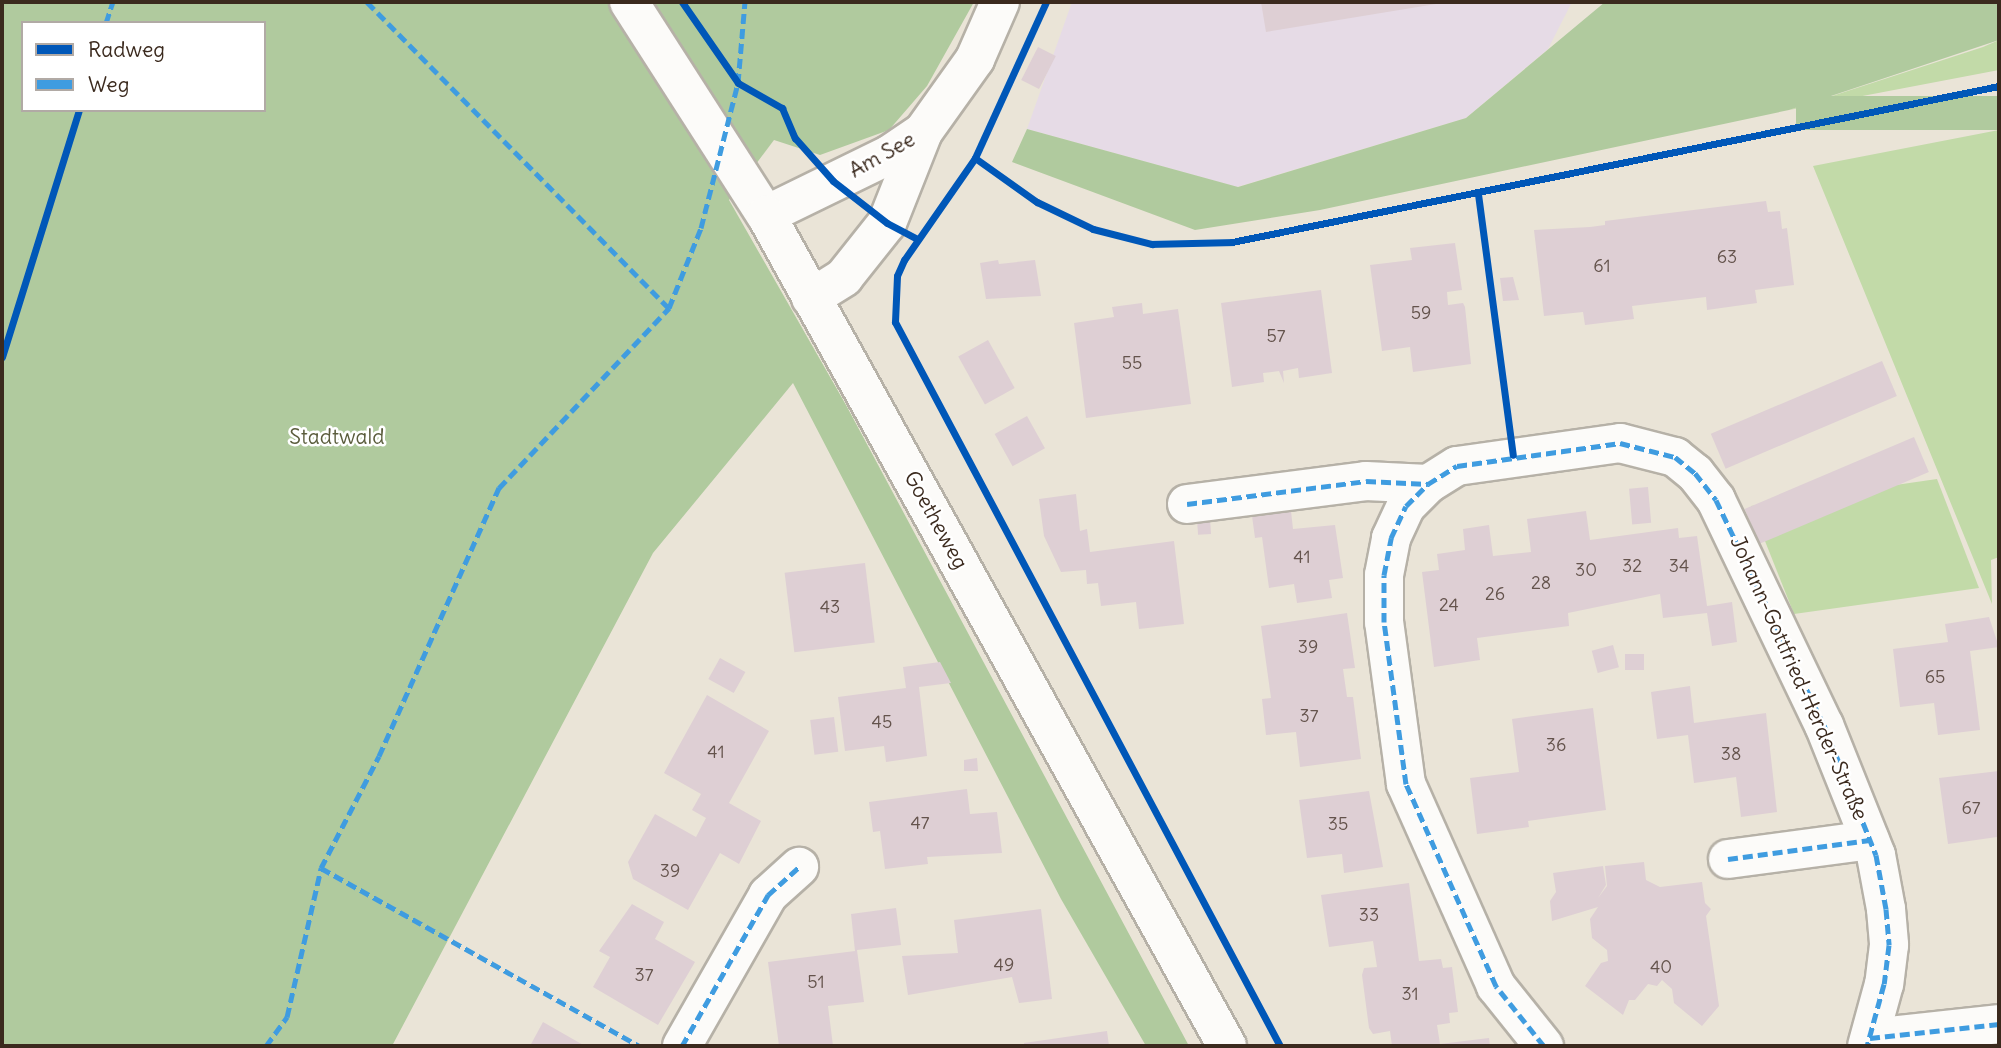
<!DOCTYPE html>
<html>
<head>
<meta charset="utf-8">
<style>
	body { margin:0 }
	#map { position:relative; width:2001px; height:1048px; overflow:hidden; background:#eae4d7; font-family:Delius,sans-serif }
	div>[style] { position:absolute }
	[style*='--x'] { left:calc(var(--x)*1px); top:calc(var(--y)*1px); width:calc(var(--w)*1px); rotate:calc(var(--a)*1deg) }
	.built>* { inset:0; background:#e6dbe6 }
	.green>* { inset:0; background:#c2daa8 }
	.forest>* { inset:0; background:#b0ca9e; transform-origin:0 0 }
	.building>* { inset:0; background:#decfd4; transform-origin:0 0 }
	.roads { filter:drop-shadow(2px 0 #b6b1a7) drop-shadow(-2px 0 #b6b1a7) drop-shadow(0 2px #b6b1a7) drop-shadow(0 -2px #b6b1a7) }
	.minor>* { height:38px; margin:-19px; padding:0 19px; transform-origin:19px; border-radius:19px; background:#fcfbf9 }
	.tertiary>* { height:38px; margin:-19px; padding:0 19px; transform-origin:19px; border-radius:19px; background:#fcfbf9 }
	.quiet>* { height:5px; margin-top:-2.5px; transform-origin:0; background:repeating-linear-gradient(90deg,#3f9ce0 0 10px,transparent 0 15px) }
	.cycleway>* { height:7px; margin:-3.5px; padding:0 3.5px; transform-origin:3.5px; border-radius:3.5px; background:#0057b8 }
	span { translate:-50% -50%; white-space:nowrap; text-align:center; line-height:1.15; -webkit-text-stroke:5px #fff; paint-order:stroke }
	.number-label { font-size:18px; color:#64534c }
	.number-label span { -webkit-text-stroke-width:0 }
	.street-label { font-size:21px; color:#3b2a1e }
	.park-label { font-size:21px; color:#5a5c3c }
	.frame { position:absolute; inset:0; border:4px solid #3b2a1e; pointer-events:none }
	.legend { position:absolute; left:21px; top:21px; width:245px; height:91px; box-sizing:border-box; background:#fff; border:2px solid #b1aaa5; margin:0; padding:9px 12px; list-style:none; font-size:21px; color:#3b2a1e }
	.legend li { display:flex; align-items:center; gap:14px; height:35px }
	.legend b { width:35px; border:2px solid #b1aaa5 }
</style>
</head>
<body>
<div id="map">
	<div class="built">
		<i style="clip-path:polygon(1072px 2px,1572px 2px,1548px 49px,1466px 118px,1237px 187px,1027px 129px)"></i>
	</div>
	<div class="green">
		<i style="clip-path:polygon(1999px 40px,1999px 70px,1789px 110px,1983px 47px)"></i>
		<i style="clip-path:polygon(1999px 130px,1999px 557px,1991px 560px,1992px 604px,1813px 166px)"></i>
		<i style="clip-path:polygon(1937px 479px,1979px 588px,1794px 614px,1751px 506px)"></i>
	</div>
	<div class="forest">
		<i style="clip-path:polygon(evenodd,2px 2px,974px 2px,927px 86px,889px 130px,820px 155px,774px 140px,729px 200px,846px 405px,1189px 1046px,1146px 1046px,1061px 899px,793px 383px,653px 553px,392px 1046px,2px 1046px,2px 2px,23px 23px,264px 23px,264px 110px,23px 110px,23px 23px)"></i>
		<i style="clip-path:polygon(1605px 2px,1999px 2px,1999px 40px,1789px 110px,1320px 210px,1195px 230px,1012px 162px,1027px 129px,1238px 187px,1466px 118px)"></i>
		<i style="left:1999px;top:96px;width:34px;height:203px;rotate:90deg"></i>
	</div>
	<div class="building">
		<i style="clip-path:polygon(1261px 2px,1442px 2px,1442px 3px,1266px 32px)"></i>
		<i style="left:1038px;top:47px;width:20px;height:37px;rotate:27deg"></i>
		<i style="clip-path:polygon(1766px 201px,1768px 212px,1780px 211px,1782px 229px,1787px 228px,1794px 285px,1755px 290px,1757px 303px,1707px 310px,1706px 297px,1632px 306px,1634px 319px,1585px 325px,1583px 312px,1544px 316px,1534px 230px,1590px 227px,1605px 225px,1605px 221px)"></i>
		<i style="clip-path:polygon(1455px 243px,1462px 290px,1447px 292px,1448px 305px,1463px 303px,1465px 307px,1471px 364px,1413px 372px,1410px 347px,1382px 351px,1370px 265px,1412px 260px,1410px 248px)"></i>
		<i style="clip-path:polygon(998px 260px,999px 264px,1035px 260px,1041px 296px,986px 299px,980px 263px)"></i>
		<i style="clip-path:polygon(1513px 277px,1519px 300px,1503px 301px,1500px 278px)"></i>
		<i style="clip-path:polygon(1321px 290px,1332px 373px,1299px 378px,1298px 368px,1283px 371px,1284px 383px,1279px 371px,1263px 373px,1264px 382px,1232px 387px,1221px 303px)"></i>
		<i style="clip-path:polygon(1142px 303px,1143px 314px,1178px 309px,1191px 404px,1086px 418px,1074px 323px,1114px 317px,1112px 307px)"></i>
		<i style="left:988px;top:340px;width:55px;height:34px;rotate:61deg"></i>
		<i style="left:1882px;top:361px;width:38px;height:186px;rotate:67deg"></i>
		<i style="left:1027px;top:416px;width:37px;height:37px;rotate:61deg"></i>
		<i style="left:1914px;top:437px;width:38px;height:184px;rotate:67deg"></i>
		<i style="left:1648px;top:487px;width:36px;height:19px;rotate:85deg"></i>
		<i style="clip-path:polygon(1076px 494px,1080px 531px,1087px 529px,1090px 552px,1174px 541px,1184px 624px,1139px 629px,1136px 602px,1101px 606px,1098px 583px,1087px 584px,1086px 570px,1061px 572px,1044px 536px,1039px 499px)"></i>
		<i style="clip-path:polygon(1291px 511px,1293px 529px,1335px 525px,1343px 578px,1329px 580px,1332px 598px,1297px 603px,1294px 584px,1269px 588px,1262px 537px,1255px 538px,1252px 516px)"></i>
		<i style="clip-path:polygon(1586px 511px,1590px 540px,1678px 528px,1679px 538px,1697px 536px,1707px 606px,1732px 602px,1737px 642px,1712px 646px,1707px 613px,1663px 618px,1660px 594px,1568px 613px,1569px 626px,1477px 638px,1480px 660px,1434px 667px,1422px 572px,1439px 570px,1437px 554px,1465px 550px,1463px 529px,1489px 525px,1493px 556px,1531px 552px,1527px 519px)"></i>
		<i style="left:1210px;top:519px;width:15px;height:13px;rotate:86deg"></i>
		<i style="left:865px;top:563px;width:80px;height:81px;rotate:83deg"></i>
		<i style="clip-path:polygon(1347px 613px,1355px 668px,1343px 669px,1347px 697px,1353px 697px,1361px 759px,1300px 767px,1296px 732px,1266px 735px,1262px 699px,1271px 698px,1261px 626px)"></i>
		<i style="clip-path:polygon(1989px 617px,1999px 647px,1970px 651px,1980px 730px,1938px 735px,1934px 703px,1900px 707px,1893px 649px,1948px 642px,1945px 624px)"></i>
		<i style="left:1613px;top:645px;width:23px;height:22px;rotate:75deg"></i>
		<i style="left:1625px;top:654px;width:19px;height:16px"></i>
		<i style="left:720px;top:658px;width:29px;height:24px;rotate:29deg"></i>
		<i style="clip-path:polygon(940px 662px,951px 683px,919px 687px,927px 756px,886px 762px,884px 746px,845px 751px,838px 697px,906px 688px,903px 667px)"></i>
		<i style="clip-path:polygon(1690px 686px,1694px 723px,1766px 713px,1777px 812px,1741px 817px,1736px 777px,1694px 783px,1688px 735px,1657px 739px,1651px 692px)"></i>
		<i style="clip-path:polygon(707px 695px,769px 731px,729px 803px,761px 821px,739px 864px,720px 853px,688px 910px,633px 879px,628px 862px,655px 814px,696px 837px,706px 818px,692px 810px,701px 794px,664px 773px)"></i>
		<i style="clip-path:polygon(1593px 708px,1606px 810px,1528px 821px,1529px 827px,1477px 834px,1470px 778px,1519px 772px,1512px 719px)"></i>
		<i style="left:834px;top:717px;width:35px;height:24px;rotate:83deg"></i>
		<i style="clip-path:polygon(977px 758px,978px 771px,964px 771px,964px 760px)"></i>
		<i style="clip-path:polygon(1999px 771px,1999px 844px,1997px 837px,1948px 844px,1939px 778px)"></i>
		<i style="clip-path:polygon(967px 789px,970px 814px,997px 812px,1002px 853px,927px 857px,928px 864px,885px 869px,880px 831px,873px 832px,869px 802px)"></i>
		<i style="clip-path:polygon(1369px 791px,1383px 867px,1344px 873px,1342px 854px,1307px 858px,1299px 800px)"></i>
		<i style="clip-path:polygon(1644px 862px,1646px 880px,1660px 887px,1702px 882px,1705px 903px,1711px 909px,1706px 916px,1719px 1006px,1702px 1026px,1674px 1003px,1672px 989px,1662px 980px,1657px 986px,1648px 984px,1635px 1000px,1629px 1000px,1623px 1015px,1585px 986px,1601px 963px,1608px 961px,1607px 950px,1592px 938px,1590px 919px,1598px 907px,1552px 921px,1550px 901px,1556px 892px,1553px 873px,1603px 866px,1606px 885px,1598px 898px,1607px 886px,1605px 866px)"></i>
		<i style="clip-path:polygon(1409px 883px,1419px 961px,1441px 959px,1443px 968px,1452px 967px,1458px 1012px,1449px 1013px,1450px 1023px,1437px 1025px,1440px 1044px,1489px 1038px,1490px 1046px,1392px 1046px,1390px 1031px,1373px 1034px,1369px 1028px,1362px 975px,1364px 968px,1377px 967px,1373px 941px,1329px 947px,1321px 895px)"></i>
		<i style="clip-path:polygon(632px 904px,664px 922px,655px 939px,695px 962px,658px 1025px,593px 987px,610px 957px,599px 951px)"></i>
		<i style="clip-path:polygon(896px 908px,901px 945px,857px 950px,864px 1002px,828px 1006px,833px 1046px,779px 1046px,768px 962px,855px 951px,851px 914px)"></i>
		<i style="clip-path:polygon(1041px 909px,1052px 999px,1019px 1003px,1012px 977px,908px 995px,902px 956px,958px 953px,954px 920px)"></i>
		<i style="clip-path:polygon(543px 1022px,585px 1046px,530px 1046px)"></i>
		<i style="clip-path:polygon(1107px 1031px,1109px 1046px,1024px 1046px,1024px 1043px)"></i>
	</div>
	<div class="roads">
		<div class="minor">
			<i style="--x:766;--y:215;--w:137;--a:-26"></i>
			<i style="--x:889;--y:155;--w:41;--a:-34.1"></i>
			<i style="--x:923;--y:132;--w:90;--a:-54.5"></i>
			<i style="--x:975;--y:59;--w:62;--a:-66.3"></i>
			<i style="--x:811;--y:298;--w:39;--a:-32"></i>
			<i style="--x:844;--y:277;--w:69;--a:-51.5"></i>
			<i style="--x:887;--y:223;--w:98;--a:-68.4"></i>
			<i style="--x:1187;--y:504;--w:180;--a:-7.3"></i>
			<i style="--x:1366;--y:481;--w:62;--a:2.8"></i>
			<i style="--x:1728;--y:859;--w:143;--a:-7.6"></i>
			<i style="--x:1870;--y:1038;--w:130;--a:-6.2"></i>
			<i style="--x:682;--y:1046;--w:174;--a:-60.3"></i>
			<i style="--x:768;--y:895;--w:42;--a:-42.1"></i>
			<i style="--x:1544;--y:1046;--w:77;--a:-128.7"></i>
			<i style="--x:1496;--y:986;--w:221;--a:-114"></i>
			<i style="--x:1406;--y:784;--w:163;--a:-97.7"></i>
			<i style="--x:1384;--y:622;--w:47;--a:-90"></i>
			<i style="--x:1384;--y:575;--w:38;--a:-79"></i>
			<i style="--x:1391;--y:538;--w:35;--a:-65"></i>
			<i style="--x:1406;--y:506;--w:31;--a:-45"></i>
			<i style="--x:1428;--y:484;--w:34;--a:-32"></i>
			<i style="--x:1457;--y:466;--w:165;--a:-8"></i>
			<i style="--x:1620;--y:443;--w:57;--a:14.3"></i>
			<i style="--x:1675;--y:457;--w:26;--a:39"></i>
			<i style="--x:1695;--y:473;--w:34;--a:52"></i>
			<i style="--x:1716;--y:500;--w:250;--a:64.4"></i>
			<i style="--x:1824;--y:725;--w:140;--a:68.2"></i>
			<i style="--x:1876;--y:855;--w:55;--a:79.5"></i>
			<i style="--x:1886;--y:909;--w:36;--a:85"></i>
			<i style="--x:1889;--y:945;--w:39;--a:97"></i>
			<i style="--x:1884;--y:984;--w:64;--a:105.3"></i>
		</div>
		<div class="tertiary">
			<i style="--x:629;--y:2;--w:253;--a:57.3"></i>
			<i style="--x:766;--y:215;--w:950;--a:60.98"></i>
		</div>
	</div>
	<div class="quiet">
		<i style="--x:367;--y:2;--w:430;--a:45.4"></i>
		<i style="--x:106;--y:23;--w:22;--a:-72"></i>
		<i style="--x:1187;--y:504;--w:180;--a:-7.3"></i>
		<i style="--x:1366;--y:481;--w:62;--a:2.8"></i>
		<i style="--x:1728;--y:859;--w:143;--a:-7.6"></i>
		<i style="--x:321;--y:868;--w:364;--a:29.2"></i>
		<i style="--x:1870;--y:1038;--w:130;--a:-6.2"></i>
		<i style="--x:266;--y:1046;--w:36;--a:-54"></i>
		<i style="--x:287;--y:1017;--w:153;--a:-77.1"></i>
		<i style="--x:321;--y:868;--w:126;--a:-62.6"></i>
		<i style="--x:379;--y:756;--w:294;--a:-65.9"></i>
		<i style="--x:499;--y:488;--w:248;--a:-46.6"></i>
		<i style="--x:669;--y:308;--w:86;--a:-68.2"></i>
		<i style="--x:701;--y:228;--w:150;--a:-75.7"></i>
		<i style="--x:738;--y:83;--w:81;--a:-85.1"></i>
		<i style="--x:682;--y:1046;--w:174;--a:-60.3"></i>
		<i style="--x:768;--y:895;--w:42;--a:-42.1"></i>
		<i style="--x:1544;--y:1046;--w:77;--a:-128.7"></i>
		<i style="--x:1496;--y:986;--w:221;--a:-114"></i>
		<i style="--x:1406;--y:784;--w:163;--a:-97.7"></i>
		<i style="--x:1384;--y:622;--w:47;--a:-90"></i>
		<i style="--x:1384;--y:575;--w:38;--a:-79"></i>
		<i style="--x:1391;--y:538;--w:35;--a:-65"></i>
		<i style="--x:1406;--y:506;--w:31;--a:-45"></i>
		<i style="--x:1428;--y:484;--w:34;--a:-32"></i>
		<i style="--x:1457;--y:466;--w:165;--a:-8"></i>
		<i style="--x:1620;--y:443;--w:57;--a:14.3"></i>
		<i style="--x:1675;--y:457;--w:26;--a:39"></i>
		<i style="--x:1695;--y:473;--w:34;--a:52"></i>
		<i style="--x:1716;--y:500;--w:250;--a:64.4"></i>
		<i style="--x:1824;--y:725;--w:140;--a:68.2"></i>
		<i style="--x:1876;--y:855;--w:55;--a:79.5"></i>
		<i style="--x:1886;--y:909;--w:36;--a:85"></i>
		<i style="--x:1889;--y:945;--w:39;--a:97"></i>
		<i style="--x:1884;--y:984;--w:64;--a:105.3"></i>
	</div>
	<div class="cycleway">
		<i style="--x:682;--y:2;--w:98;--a:55.3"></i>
		<i style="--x:738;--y:83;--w:51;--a:29.6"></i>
		<i style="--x:782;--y:108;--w:33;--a:67"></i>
		<i style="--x:795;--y:138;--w:57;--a:48.5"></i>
		<i style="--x:833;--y:181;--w:68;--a:37.9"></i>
		<i style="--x:887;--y:223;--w:34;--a:28"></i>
		<i style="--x:1046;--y:2;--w:171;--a:114.5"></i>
		<i style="--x:975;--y:158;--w:124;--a:124.8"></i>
		<i style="--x:904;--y:260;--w:17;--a:114"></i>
		<i style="--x:897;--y:276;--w:46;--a:92.5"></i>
		<i style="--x:895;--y:322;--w:820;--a:62"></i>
		<i style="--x:975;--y:158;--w:76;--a:35.4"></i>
		<i style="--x:1037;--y:202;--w:62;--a:25.7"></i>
		<i style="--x:1093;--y:229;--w:61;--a:14.3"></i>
		<i style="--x:1152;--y:244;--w:80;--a:-1.4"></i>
		<i style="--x:1232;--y:242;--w:783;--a:-11.5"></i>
		<i style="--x:1478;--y:194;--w:263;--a:82.4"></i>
		<i style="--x:2;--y:357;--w:259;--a:-72.7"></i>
	</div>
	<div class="number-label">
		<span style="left:1727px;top:257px">63</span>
		<span style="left:1602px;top:266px">61</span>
		<span style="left:1421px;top:313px">59</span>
		<span style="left:1276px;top:336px">57</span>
		<span style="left:1132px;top:363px">55</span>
		<span style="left:1302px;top:557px">41</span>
		<span style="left:1632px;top:566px">32</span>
		<span style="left:1679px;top:566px">34</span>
		<span style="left:1586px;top:570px">30</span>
		<span style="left:1541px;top:583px">28</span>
		<span style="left:1495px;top:594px">26</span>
		<span style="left:1449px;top:605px">24</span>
		<span style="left:830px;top:607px">43</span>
		<span style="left:1308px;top:647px">39</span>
		<span style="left:1935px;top:677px">65</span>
		<span style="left:1309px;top:716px">37</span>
		<span style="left:882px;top:722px">45</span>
		<span style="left:1556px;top:745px">36</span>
		<span style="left:716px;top:752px">41</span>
		<span style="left:1731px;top:754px">38</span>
		<span style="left:1971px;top:808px">67</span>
		<span style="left:920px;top:823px">47</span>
		<span style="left:1338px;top:824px">35</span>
		<span style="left:670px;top:871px">39</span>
		<span style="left:1369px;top:915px">33</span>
		<span style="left:1004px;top:965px">49</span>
		<span style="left:1661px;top:967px">40</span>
		<span style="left:644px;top:975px">37</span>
		<span style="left:816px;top:982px">51</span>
		<span style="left:1410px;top:994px">31</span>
	</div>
	<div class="street-label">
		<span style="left:882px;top:155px;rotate:-29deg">Am See</span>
		<span style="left:936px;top:520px;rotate:61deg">Goetheweg</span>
		<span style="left:1799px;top:678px;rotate:66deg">Johann-Gottfried-Herder-Straße</span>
	</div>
	<div class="park-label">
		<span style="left:337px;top:437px">Stadtwald</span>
	</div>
	<div class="frame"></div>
	<ul class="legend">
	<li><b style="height:9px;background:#0057b8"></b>Radweg</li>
	<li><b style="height:9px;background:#3f9ce0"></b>Weg</li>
	</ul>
</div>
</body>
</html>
